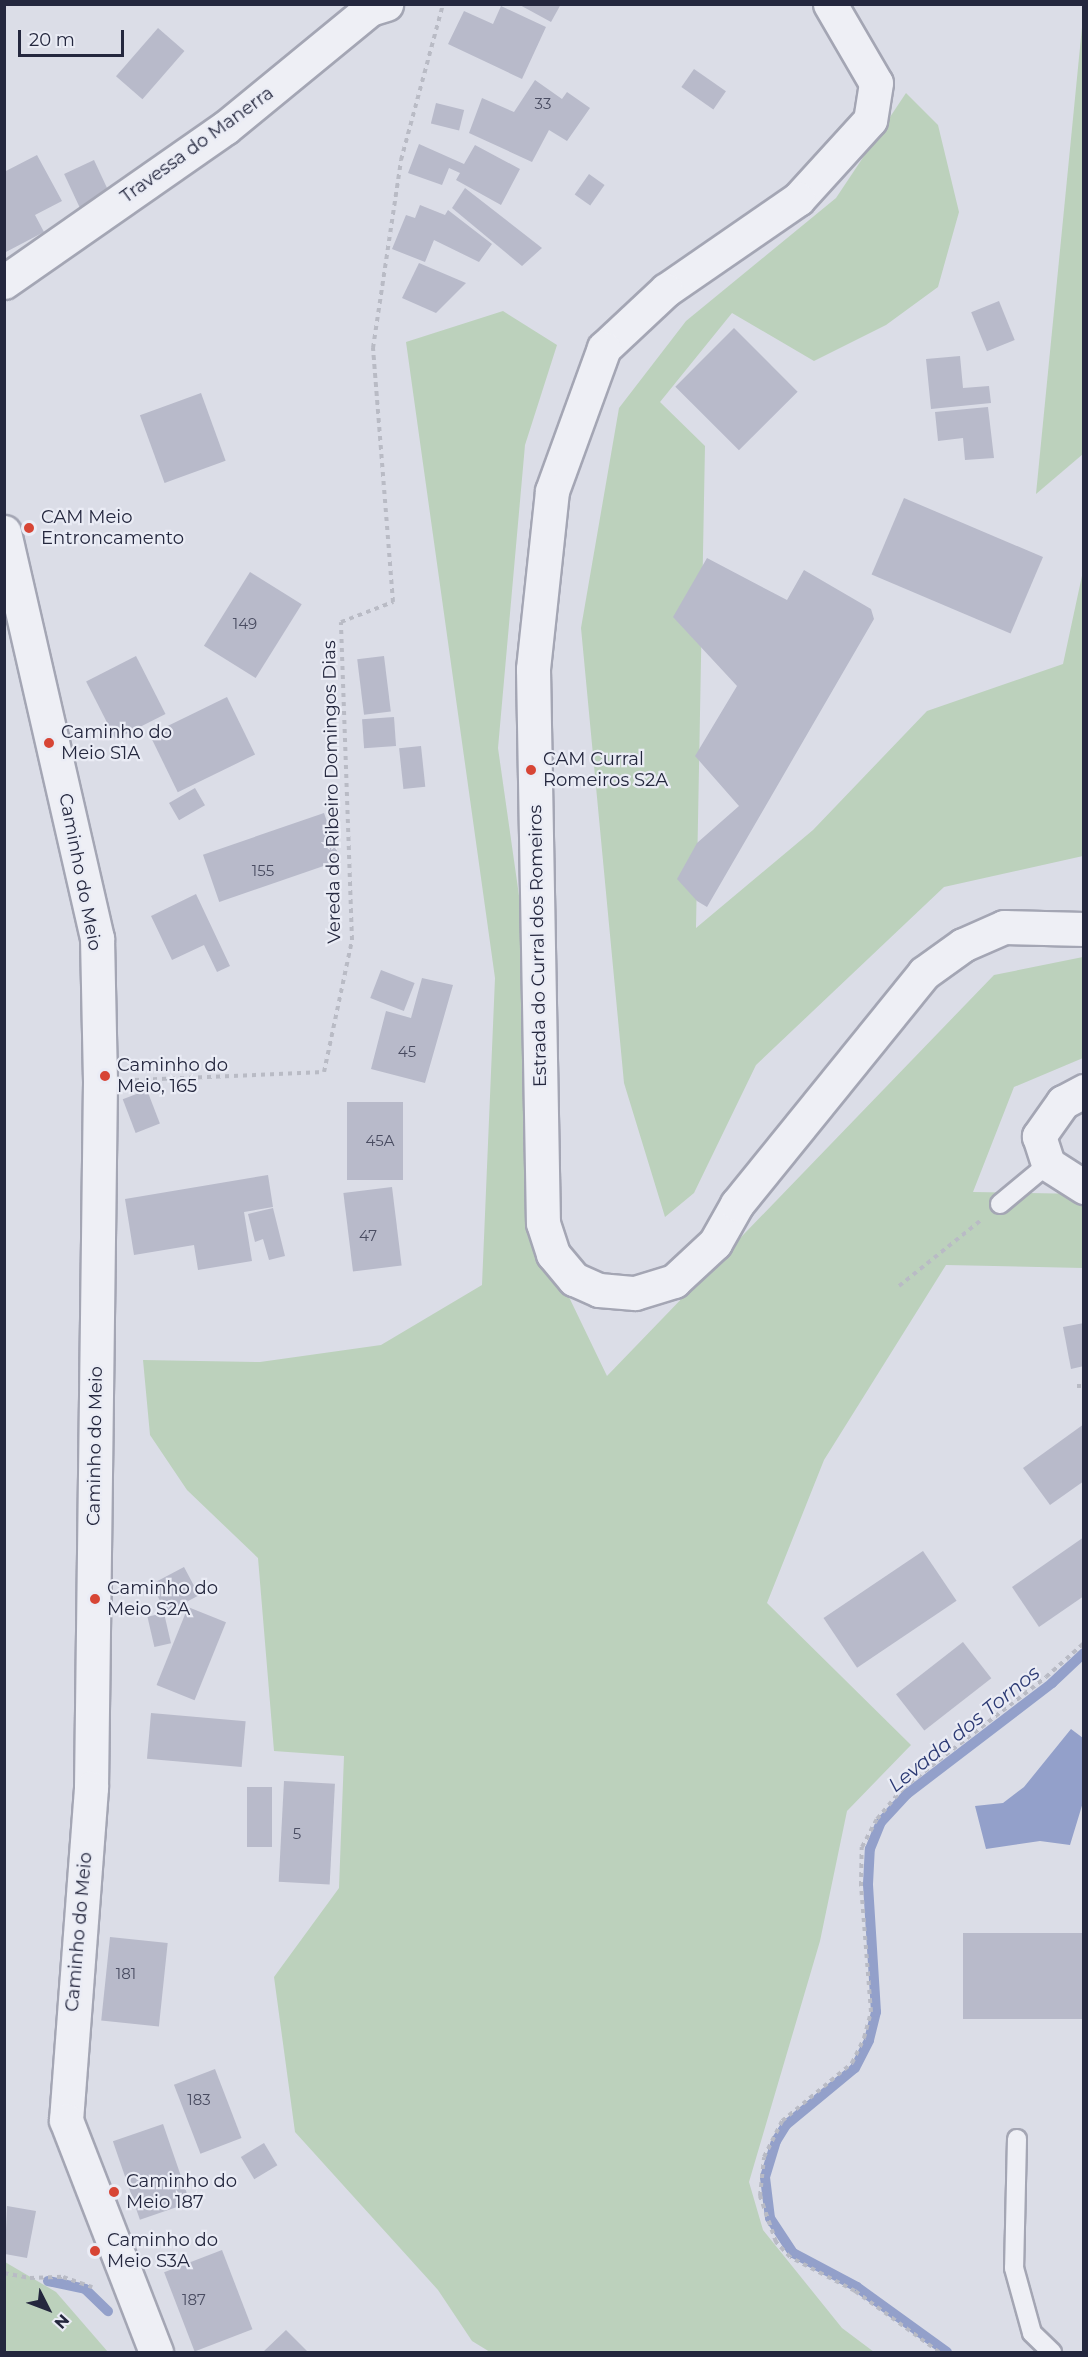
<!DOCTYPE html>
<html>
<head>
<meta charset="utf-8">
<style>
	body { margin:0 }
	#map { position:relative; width:1088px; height:2357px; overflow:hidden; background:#dbdde7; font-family:Montserrat,sans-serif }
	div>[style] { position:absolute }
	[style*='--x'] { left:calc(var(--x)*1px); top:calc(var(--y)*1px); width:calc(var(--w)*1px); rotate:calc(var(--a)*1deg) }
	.green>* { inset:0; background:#bcd1bc }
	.water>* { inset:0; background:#93a0ca }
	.stream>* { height:10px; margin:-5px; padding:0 5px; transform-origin:5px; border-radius:5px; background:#93a0ca }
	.building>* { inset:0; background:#b8baca; transform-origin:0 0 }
	.path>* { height:4px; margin-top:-2px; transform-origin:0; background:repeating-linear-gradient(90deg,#b9bbc5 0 4.5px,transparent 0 9px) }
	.roads { filter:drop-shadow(2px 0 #a4a6b4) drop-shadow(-2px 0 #a4a6b4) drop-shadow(0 2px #a4a6b4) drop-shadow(0 -2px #a4a6b4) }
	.service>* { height:18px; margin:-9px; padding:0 9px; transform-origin:9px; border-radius:9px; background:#eeeff5 }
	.minor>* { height:33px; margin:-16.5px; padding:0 16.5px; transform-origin:16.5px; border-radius:16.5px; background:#eeeff5 }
	.dots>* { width:16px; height:16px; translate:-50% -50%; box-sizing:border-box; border:3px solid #eaecf5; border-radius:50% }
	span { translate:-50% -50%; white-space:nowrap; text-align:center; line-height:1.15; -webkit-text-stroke:4.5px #eaecf5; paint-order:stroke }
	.number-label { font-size:15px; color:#494c61 }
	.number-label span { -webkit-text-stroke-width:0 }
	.street-label { font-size:18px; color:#24273e }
	.poi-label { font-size:18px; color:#24273e }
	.left { translate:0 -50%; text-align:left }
	.water-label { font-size:20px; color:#2c3a74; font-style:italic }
	.frame { position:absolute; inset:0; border:6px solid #24273e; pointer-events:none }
	.north { position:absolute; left:18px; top:2279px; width:60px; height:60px; -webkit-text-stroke:4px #eaecf5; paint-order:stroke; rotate:132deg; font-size:16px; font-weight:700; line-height:24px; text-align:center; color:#24273e }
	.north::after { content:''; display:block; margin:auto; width:21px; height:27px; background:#24273e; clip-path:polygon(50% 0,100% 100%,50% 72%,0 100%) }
	.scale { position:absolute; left:18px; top:30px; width:106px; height:27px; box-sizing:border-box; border:3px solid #24273e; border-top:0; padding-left:8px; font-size:18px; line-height:21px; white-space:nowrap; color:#24273e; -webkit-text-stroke:4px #eaecf5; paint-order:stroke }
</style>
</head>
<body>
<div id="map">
	<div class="green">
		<i style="clip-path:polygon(1083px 17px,1083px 454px,1036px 494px)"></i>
		<i style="clip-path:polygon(906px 93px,938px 125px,959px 212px,938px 287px,886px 325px,814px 361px,732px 313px,660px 402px,705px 446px,696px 928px,813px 830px,927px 711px,1063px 664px,1083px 571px,1083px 856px,944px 887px,756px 1065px,694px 1193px,665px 1217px,624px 1083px,581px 628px,619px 408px,686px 321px,836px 198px)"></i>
		<i style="clip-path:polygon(503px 311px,557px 345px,525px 445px,498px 748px,536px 1015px,555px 1268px,607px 1376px,994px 975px,1083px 957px,1083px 1058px,1014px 1087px,973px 1192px,1083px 1194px,1083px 1268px,946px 1265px,824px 1460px,767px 1603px,911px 1745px,847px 1811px,820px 1941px,749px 2182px,763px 2230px,842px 2328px,874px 2352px,490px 2352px,472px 2341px,438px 2290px,295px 2132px,274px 1977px,339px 1888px,344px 1756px,274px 1751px,258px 1558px,187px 1490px,150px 1435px,143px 1360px,260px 1362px,381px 1345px,482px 1285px,495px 978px,406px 342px)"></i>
		<i style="clip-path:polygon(5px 2262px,56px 2292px,108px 2352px,5px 2352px)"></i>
	</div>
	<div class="water">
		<i style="clip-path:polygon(1071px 1729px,1083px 1738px,1084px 1799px,1070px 1845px,1040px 1841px,986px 1849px,975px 1806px,1003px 1803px,1024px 1787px)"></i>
	</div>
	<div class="stream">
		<i style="--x:48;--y:2281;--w:38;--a:12"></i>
		<i style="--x:85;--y:2289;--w:32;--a:44"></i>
		<i style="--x:947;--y:2352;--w:111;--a:-144.2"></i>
		<i style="--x:857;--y:2287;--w:72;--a:-152"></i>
		<i style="--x:793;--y:2253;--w:42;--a:-123.3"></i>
		<i style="--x:770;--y:2218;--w:41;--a:-97"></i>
		<i style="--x:765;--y:2177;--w:38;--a:-73"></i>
		<i style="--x:776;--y:2141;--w:19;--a:-58"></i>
		<i style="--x:786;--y:2125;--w:89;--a:-39.6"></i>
		<i style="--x:855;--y:2068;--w:31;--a:-63"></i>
		<i style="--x:869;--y:2040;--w:29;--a:-76"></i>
		<i style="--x:876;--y:2012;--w:128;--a:-93.6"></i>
		<i style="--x:868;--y:1884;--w:35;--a:-87"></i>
		<i style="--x:870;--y:1849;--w:29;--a:-68"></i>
		<i style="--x:881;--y:1822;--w:38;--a:-47"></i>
		<i style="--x:907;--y:1794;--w:183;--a:-37.4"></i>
		<i style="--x:1052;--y:1683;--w:44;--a:-43.2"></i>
	</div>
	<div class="building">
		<i style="clip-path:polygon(518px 4px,561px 4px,551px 22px)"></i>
		<i style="clip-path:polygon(501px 6px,546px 27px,522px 79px,448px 44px,464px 11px,493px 24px)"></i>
		<i style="left:158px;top:28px;width:35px;height:64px;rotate:41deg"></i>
		<i style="left:694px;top:69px;width:39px;height:22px;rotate:35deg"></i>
		<i style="clip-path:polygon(535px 80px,562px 99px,567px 92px,590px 108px,567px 141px,549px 130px,532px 162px,469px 133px,482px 98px,514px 112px)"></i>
		<i style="left:436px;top:103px;width:29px;height:21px;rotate:14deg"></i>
		<i style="clip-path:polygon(419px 144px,464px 164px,475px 145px,520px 169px,501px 205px,456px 180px,460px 173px,449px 168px,442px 185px,408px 173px)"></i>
		<i style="clip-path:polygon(37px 155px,62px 201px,35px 215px,44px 232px,4px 253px,4px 172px)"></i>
		<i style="left:94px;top:160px;width:43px;height:33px;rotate:65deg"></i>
		<i style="left:589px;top:174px;width:19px;height:25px;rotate:35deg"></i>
		<i style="clip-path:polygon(465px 188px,542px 248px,522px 266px,452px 208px)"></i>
		<i style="clip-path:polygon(420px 205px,445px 215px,448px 210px,492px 244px,479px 262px,434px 240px,425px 262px,392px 249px,406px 215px,415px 218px)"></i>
		<i style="clip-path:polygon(419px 263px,466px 283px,436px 313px,402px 298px)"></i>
		<i style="left:999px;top:301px;width:42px;height:30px;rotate:68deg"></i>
		<i style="left:734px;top:328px;width:90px;height:83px;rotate:45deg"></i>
		<i style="clip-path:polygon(960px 356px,963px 388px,989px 386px,991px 403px,931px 409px,926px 359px)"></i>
		<i style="left:201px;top:393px;width:72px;height:65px;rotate:70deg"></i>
		<i style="clip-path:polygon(988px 407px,994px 458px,965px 460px,963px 438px,938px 441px,935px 412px)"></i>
		<i style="left:904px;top:498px;width:151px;height:83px;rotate:23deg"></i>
		<i style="clip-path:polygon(707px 558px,787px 600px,804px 570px,871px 609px,874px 619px,707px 907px,697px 901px,677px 879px,697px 843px,739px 806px,695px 756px,737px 686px,673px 617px)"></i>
		<i style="left:250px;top:572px;width:61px;height:87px;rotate:32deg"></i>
		<i style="left:136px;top:656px;width:65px;height:56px;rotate:63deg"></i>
		<i style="left:384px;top:656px;width:56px;height:27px;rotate:83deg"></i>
		<i style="left:227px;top:697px;width:64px;height:86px;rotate:64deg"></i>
		<i style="left:394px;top:717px;width:29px;height:32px;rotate:86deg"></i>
		<i style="left:421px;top:746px;width:41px;height:22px;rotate:84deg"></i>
		<i style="left:195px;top:788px;width:20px;height:30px;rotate:60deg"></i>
		<i style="left:324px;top:813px;width:50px;height:128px;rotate:71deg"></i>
		<i style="clip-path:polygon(196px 894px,230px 966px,217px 972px,204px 945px,172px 960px,151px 916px)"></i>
		<i style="left:381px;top:970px;width:36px;height:30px;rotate:21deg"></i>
		<i style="clip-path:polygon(422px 978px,453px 985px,425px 1083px,371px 1069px,386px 1011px,411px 1018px)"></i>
		<i style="left:147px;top:1090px;width:36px;height:26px;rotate:69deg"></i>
		<i style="left:347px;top:1102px;width:56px;height:78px"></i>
		<i style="clip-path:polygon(268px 1175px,273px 1207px,244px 1212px,252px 1261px,198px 1270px,194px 1245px,134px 1255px,125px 1199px)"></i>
		<i style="left:392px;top:1187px;width:79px;height:49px;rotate:83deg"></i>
		<i style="clip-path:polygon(273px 1208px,285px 1256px,269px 1260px,263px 1239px,255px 1242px,248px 1214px)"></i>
		<i style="clip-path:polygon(1084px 1323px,1084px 1366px,1071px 1369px,1063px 1327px)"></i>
		<i style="clip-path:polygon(1084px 1424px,1084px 1481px,1050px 1505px,1023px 1468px)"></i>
		<i style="clip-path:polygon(1084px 1537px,1084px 1596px,1039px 1627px,1012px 1587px)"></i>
		<i style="left:923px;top:1551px;width:60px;height:120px;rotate:56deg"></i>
		<i style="left:184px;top:1567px;width:32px;height:37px;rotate:62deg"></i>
		<i style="left:188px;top:1607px;width:41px;height:84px;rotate:22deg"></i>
		<i style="left:164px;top:1613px;width:31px;height:17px;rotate:77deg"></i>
		<i style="left:963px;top:1642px;width:46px;height:85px;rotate:52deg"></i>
		<i style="left:151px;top:1713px;width:95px;height:46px;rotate:5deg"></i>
		<i style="left:284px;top:1781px;width:51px;height:101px;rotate:3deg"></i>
		<i style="left:247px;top:1787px;width:25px;height:60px"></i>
		<i style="left:1084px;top:1933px;width:86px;height:121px;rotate:90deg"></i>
		<i style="left:110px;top:1937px;width:58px;height:84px;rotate:6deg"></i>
		<i style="left:215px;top:2069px;width:74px;height:44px;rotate:69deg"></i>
		<i style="left:163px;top:2124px;width:83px;height:53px;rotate:71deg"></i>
		<i style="left:264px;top:2143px;width:26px;height:27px;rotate:59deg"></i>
		<i style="clip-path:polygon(7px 2206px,36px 2211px,27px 2258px,5px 2254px)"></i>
		<i style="left:222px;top:2250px;width:85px;height:62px;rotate:69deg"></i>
		<i style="clip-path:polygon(286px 2330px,308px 2352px,263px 2352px)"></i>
	</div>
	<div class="path">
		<i style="--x:135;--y:1080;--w:189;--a:-2.4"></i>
		<i style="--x:324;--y:1072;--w:135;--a:-78"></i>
		<i style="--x:352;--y:940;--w:318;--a:-92"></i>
		<i style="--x:341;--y:622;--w:56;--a:-21"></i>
		<i style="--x:393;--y:602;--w:255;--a:-94.5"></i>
		<i style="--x:373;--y:348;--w:190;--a:-81.5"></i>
		<i style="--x:401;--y:160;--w:162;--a:-74.9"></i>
		<i style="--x:899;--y:1286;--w:105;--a:-38.8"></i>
		<i style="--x:1077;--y:1386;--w:7;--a:0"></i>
		<i style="--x:4;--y:2273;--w:26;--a:11"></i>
		<i style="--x:30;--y:2278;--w:33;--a:-2"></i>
		<i style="--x:63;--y:2277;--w:31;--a:19"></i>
		<i style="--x:939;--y:2352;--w:104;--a:-144"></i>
		<i style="--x:855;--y:2291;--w:73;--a:-152.4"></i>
		<i style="--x:790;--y:2257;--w:21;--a:-133"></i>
		<i style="--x:776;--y:2242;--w:49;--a:-109.2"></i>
		<i style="--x:760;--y:2196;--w:39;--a:-84"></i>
		<i style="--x:764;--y:2157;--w:40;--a:-63.4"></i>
		<i style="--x:782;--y:2121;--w:91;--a:-39.6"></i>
		<i style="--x:852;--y:2063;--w:28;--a:-64"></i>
		<i style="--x:864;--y:2038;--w:27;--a:-75"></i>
		<i style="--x:871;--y:2012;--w:126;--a:-94.5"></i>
		<i style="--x:861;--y:1886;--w:39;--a:-89"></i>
		<i style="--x:862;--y:1847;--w:32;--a:-62"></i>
		<i style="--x:877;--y:1819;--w:40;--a:-50"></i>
		<i style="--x:903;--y:1788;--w:181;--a:-37.8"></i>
		<i style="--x:1046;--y:1677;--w:51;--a:-41.8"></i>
	</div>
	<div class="roads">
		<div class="service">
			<i style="--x:1000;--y:1204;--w:62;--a:-39.8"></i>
			<i style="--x:1017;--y:2139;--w:129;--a:91.3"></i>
			<i style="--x:1014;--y:2268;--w:67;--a:74.5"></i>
			<i style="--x:1032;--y:2333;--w:28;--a:44"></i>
		</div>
		<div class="minor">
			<i style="--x:830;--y:4;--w:91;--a:59.8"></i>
			<i style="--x:876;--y:83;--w:37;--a:99"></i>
			<i style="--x:870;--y:120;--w:107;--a:132.3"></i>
			<i style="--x:798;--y:199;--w:160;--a:145.4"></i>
			<i style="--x:666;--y:290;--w:85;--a:136.9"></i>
			<i style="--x:604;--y:348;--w:152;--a:110"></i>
			<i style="--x:552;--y:491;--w:179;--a:96.1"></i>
			<i style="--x:533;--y:669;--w:554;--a:88.97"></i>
			<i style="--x:543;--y:1223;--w:33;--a:72"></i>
			<i style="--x:553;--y:1254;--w:33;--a:50"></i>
			<i style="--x:574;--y:1279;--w:27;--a:24"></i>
			<i style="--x:599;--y:1290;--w:36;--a:5"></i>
			<i style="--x:635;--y:1293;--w:41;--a:-17.1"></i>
			<i style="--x:674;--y:1281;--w:56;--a:-42.8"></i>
			<i style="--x:715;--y:1243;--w:45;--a:-60.6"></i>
			<i style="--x:737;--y:1204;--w:297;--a:-51"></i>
			<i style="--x:924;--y:973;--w:48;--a:-35.7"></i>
			<i style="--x:963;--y:945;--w:45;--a:-23.7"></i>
			<i style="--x:1004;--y:927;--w:80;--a:1.4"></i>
			<i style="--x:4;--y:282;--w:269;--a:-34.9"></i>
			<i style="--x:225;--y:128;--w:188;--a:-39.4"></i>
			<i style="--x:370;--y:9;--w:17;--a:-17"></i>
			<i style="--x:4;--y:532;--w:417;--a:77.1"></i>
			<i style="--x:97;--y:938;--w:144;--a:88.8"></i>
			<i style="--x:100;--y:1082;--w:706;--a:90.73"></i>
			<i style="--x:91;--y:1788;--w:333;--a:94.3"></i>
			<i style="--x:66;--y:2120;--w:249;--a:68.8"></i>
			<i style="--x:1084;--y:1091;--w:24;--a:152"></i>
			<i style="--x:1063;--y:1102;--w:42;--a:125.2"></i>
			<i style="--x:1039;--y:1136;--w:29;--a:72"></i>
			<i style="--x:1048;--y:1164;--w:43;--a:32.6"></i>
		</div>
	</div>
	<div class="dots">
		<i style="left:29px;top:528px;background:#d74535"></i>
		<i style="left:49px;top:743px;background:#d74535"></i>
		<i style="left:531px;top:770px;background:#d74535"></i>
		<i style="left:105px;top:1076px;background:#d74535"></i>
		<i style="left:95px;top:1599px;background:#d74535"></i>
		<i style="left:114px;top:2192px;background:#d74535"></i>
		<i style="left:95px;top:2251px;background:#d74535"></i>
	</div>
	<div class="number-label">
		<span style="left:543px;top:104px">33</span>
		<span style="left:245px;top:624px">149</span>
		<span style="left:263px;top:871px">155</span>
		<span style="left:407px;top:1052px">45</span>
		<span style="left:380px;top:1141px">45A</span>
		<span style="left:368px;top:1236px">47</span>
		<span style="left:297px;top:1834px">5</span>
		<span style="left:126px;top:1974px">181</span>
		<span style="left:199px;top:2100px">183</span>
		<span style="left:194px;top:2300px">187</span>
	</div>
	<div class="street-label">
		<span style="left:197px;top:145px;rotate:-36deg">Travessa do Manerra</span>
		<span style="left:332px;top:792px;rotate:-91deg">Vereda do Ribeiro Domingos Dias</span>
		<span style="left:80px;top:872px;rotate:79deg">Caminho do Meio</span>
		<span style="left:538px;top:946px;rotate:-91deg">Estrada do Curral dos Romeiros</span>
		<span style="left:95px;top:1446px;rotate:-89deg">Caminho do Meio</span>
		<span style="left:79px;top:1932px;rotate:-85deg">Caminho do Meio</span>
	</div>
	<div class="poi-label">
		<span class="left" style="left:41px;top:528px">CAM Meio<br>Entroncamento</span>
		<span class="left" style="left:61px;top:743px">Caminho do<br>Meio S1A</span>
		<span class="left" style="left:543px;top:770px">CAM Curral<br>Romeiros S2A</span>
		<span class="left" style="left:117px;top:1076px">Caminho do<br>Meio, 165</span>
		<span class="left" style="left:107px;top:1599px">Caminho do<br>Meio S2A</span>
		<span class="left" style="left:126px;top:2192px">Caminho do<br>Meio 187</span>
		<span class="left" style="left:107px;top:2251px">Caminho do<br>Meio S3A</span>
	</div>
	<div class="water-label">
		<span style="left:964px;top:1729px;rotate:-39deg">Levada dos Tornos</span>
	</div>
	<div class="frame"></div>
	<div class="north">N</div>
	<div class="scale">20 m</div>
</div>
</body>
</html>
